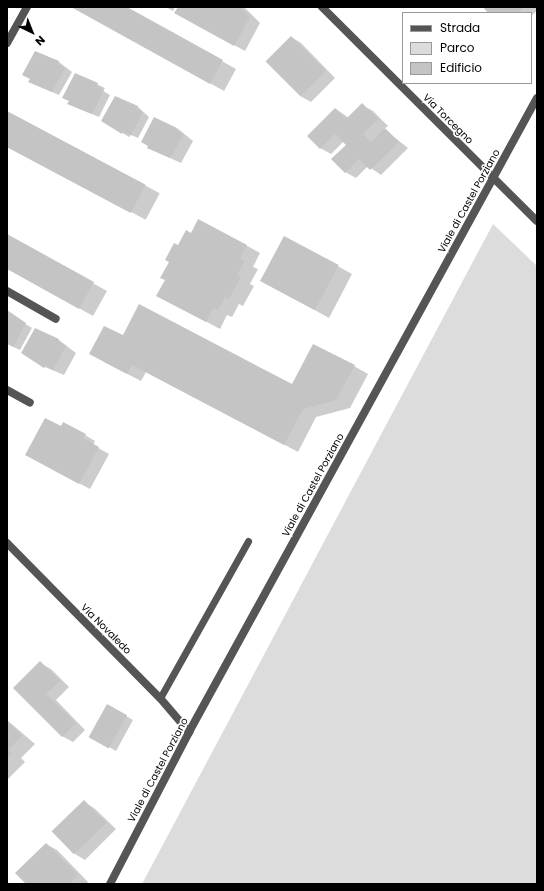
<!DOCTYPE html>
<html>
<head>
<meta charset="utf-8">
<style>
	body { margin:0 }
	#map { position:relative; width:544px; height:891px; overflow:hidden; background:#fff; font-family:Poppins,sans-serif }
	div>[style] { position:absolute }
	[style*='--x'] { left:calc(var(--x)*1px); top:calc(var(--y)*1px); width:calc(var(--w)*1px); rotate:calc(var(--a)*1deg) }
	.green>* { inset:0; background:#dcdcdc }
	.shadow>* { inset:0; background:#0003; transform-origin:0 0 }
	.building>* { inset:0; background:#c4c4c4; transform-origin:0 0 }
	.service>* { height:7px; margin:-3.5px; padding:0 3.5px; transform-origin:3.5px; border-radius:3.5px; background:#555 }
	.minor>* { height:8px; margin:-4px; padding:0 4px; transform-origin:4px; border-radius:4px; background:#555 }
	.tertiary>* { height:8px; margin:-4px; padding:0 4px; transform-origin:4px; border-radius:4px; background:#555 }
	span { translate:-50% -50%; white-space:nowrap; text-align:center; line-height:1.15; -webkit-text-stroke:3.5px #fff; paint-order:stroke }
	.street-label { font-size:10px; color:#000 }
	.frame { position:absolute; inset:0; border:8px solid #000; pointer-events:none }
	.legend { position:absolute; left:402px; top:12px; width:130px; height:72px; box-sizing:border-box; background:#fff; border:1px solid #999; margin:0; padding:5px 7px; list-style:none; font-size:12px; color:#000 }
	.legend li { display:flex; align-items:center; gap:8px; height:20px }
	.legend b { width:20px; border:1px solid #999 }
	.north { position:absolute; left:12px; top:12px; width:40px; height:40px; -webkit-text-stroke:3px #fff; paint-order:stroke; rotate:137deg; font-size:11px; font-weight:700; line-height:16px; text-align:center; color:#000 }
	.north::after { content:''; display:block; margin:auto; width:14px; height:18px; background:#000; clip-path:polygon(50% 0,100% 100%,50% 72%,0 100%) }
</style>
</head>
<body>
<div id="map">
	<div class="green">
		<i style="clip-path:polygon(493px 224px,537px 266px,537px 884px,142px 884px)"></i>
	</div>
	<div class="shadow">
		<i style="clip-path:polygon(73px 7px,125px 7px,236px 69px,224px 91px)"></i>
		<i style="clip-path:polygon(166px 7px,175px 7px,173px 11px)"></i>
		<i style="clip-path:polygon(179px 7px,244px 7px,260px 23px,245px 51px,176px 13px)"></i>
		<i style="clip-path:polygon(484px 7px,537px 7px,537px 11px,531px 16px,531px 13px,490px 13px)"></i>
		<i style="clip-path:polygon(291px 37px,301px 43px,335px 78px,311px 102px,300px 96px)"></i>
		<i style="clip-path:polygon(36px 52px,59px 62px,72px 72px,59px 95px,36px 85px)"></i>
		<i style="clip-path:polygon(75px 74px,105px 88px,103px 91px,110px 95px,99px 117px,75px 107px)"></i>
		<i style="clip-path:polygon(362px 105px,373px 111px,388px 126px,384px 129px,408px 148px,381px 175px,368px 166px,356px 178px,345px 172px,347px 145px,344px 141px,331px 154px,320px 148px,336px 109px,349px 118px)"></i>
		<i style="clip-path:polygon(137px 106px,149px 117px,138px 138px,131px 135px,129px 137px,103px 121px)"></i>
		<i style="left:7px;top:112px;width:173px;height:30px;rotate:28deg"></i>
		<i style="clip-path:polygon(177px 128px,193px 141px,181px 163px,148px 148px)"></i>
		<i style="clip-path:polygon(199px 220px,260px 253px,253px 267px,258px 269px,250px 284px,254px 286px,243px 306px,239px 304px,232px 317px,227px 315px,220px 329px,171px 303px,166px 280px,178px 246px,191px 234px)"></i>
		<i style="clip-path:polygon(7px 235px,107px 291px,93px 316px,7px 268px)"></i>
		<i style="clip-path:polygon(285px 237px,352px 274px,329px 318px,275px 288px)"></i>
		<i style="clip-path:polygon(7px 313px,32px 328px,20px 350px,7px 344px)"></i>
		<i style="clip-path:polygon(35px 329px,59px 340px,76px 353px,64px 375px,45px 367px)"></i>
		<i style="clip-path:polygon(123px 337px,292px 386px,354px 366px,368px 374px,350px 408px,316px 417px,298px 452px,146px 372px,141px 381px,104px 362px)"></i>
		<i style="clip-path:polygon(61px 427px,85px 435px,95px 441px,93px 445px,109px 454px,90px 489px,37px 461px)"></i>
		<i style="clip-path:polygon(40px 663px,51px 669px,69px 687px,56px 700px,85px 730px,73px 742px,62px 736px,14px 688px)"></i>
		<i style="clip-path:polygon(126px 716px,133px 720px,116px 751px,91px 737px)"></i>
		<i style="clip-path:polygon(7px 720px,35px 744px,21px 758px,25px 762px,7px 780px)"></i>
		<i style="clip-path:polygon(84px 802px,94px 808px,116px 829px,85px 860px,75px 854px)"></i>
		<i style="clip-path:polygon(46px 844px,57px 850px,88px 882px,86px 884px,27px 884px)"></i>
	</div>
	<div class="building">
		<i style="clip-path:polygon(71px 7px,127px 7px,223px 60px,210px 84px)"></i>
		<i style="clip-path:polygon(178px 7px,240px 7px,250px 17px,234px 46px,174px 13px)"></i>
		<i style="clip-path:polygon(483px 7px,524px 7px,518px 13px,488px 13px)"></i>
		<i style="left:291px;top:36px;width:49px;height:36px;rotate:45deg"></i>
		<i style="clip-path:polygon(35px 51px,59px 61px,58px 64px,65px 68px,52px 92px,28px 82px,30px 79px,22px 75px)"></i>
		<i style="clip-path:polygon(75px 73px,98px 83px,97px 86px,104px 90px,92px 114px,67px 104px,69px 101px,62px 98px)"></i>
		<i style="clip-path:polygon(115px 96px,138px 106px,136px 109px,143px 112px,131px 135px,123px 132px,122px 134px,101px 121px)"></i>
		<i style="clip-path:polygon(362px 103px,378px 119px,363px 134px,371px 142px,385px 128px,399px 142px,370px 170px,359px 159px,345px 173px,331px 159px,346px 145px,335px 134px,320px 149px,307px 136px,335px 108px,346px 119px)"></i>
		<i style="left:7px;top:111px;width:157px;height:32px;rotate:28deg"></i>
		<i style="clip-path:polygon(154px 117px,177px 128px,176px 130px,184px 134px,170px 158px,147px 148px,148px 146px,141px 142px)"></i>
		<i style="clip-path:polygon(198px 219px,247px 245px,240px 258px,245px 261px,237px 275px,241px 277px,229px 299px,225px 297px,218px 310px,213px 308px,206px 322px,156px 296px,165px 280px,160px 278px,169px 262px,165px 260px,174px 243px,178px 245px,186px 230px,191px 233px)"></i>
		<i style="clip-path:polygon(7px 234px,94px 282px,79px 309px,7px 269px)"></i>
		<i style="left:284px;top:236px;width:62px;height:51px;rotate:28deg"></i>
		<i style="clip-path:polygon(139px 304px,292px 384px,313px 344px,355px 365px,336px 400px,303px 409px,284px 445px,132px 365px,127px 374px,89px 354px,104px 326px,123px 335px)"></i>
		<i style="clip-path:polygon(7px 310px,26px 323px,13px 347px,7px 343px)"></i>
		<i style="clip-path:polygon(35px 328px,59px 339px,58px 341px,66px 346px,53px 370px,46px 366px,44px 368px,21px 353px)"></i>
		<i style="clip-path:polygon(45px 418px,61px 426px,63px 422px,86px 434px,83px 438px,99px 447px,79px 484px,25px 455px)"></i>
		<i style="clip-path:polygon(40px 661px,60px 681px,46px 694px,76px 723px,62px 737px,13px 688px)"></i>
		<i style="left:107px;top:704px;width:23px;height:38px;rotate:29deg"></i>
		<i style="clip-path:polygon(7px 721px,22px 736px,8px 750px,12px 754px,7px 758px)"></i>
		<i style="left:84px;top:800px;width:32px;height:45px;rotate:46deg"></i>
		<i style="clip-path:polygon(46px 843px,78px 875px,70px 884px,26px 884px,15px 873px)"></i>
	</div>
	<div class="service">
		<i style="--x:160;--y:698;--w:180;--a:-60.7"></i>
	</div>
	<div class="minor">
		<i style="--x:322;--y:7;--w:303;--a:44.9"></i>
		<i style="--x:7;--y:43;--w:41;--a:-60.9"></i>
		<i style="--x:7;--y:291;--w:56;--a:29.7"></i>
		<i style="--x:7;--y:390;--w:26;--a:29"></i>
		<i style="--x:7;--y:543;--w:218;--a:45.4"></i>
		<i style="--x:160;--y:698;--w:45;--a:49.5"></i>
	</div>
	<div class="tertiary">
		<i style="--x:110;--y:884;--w:171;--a:-62.5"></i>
		<i style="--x:189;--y:732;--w:723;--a:-61.24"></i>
	</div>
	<div class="street-label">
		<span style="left:448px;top:119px;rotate:45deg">Via Torcegno</span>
		<span style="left:469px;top:201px;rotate:-61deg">Viale di Castel Porziano</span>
		<span style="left:313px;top:485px;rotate:-61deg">Viale di Castel Porziano</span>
		<span style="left:106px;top:629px;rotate:45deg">Via Novaledo</span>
		<span style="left:158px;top:770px;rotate:-62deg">Viale di Castel Porziano</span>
	</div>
	<div class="frame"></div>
	<ul class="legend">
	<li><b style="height:5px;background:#555"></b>Strada</li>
	<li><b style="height:11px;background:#dcdcdc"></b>Parco</li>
	<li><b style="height:11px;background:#c4c4c4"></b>Edificio</li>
	</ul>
	<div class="north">N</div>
</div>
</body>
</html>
